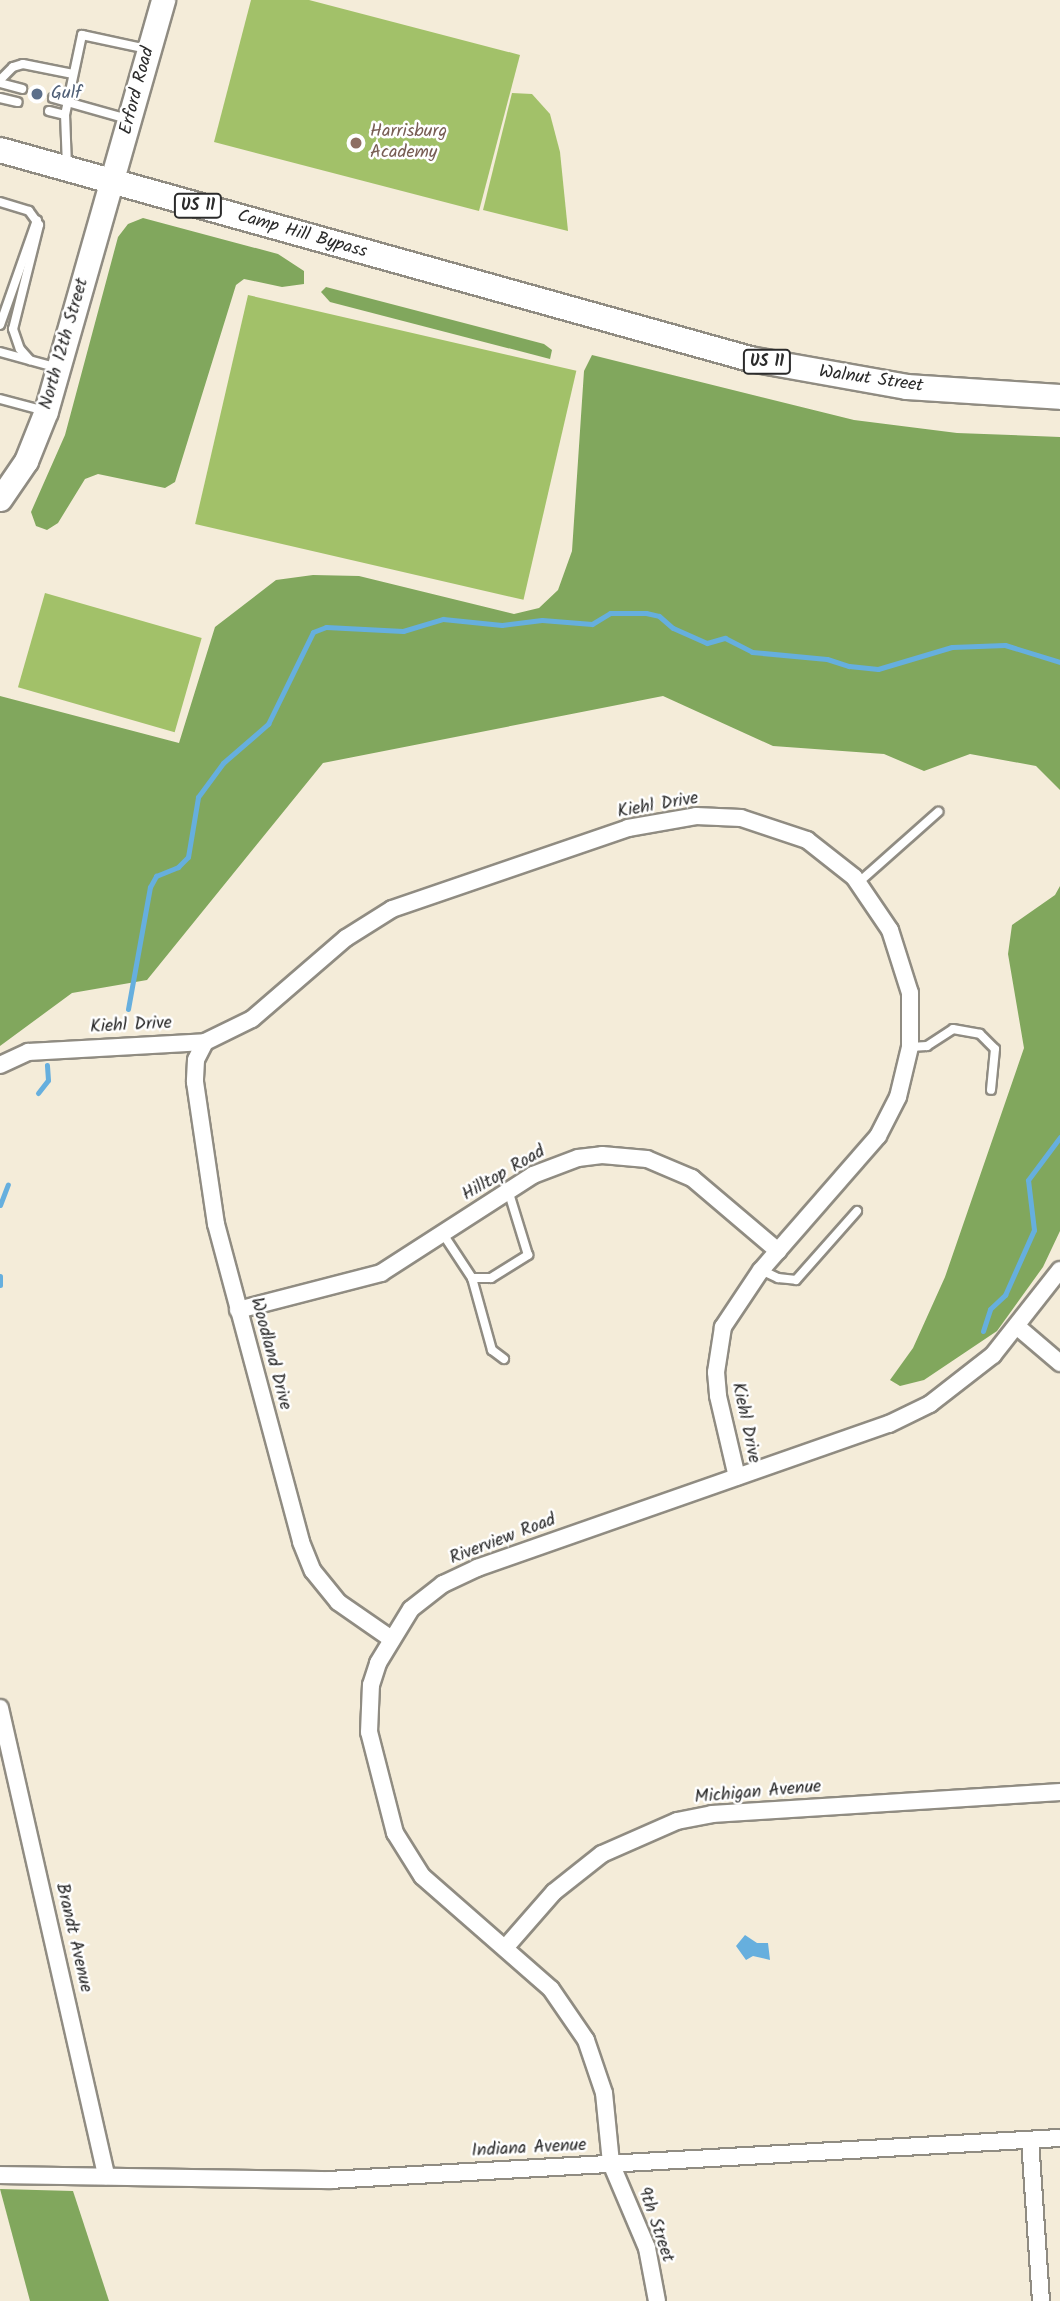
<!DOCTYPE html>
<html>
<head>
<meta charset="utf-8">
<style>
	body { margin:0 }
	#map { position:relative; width:1060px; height:2301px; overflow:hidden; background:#f4ecd9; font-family:Kalam,sans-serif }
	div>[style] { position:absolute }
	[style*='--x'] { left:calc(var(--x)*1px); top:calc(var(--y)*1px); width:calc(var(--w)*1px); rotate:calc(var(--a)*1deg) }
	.green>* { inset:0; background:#a2c169; transform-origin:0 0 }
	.forest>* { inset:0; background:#81a75d }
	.water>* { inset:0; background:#66afde }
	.stream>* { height:5px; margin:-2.5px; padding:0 2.5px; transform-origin:2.5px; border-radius:2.5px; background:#66afde }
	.roads { filter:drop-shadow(2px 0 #908c82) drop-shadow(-2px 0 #908c82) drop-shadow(0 2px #908c82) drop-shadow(0 -2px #908c82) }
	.lane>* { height:8px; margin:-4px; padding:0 4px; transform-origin:4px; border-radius:4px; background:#fff }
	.street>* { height:16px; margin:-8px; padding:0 8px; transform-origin:8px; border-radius:8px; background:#fff }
	.secondary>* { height:23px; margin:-11.5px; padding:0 11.5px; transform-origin:11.5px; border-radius:11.5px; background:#fff }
	.primary>* { height:24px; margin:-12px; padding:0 12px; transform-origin:12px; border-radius:12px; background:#fff }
	.dots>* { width:19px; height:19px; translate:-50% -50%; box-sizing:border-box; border:4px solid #fff; border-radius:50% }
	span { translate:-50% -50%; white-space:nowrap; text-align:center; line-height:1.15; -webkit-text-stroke:5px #fff; paint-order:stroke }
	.shield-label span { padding:2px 5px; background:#fff; border:2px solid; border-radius:5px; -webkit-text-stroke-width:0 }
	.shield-label { font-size:16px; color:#2b2b2b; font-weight:700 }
	.street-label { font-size:18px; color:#2b2b2b }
	.service-label { font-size:18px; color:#4e5e75 }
	.left { translate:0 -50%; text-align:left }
	.education-label { font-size:18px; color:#785e54 }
</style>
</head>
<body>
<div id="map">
	<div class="green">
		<i style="clip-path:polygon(251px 0,309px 0,520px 55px,479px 211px,214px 142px)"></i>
		<i style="clip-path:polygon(512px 93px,532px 94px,550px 114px,560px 152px,568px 231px,483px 210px)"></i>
		<i style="left:248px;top:295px;width:337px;height:235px;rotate:13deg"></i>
		<i style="left:45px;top:593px;width:163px;height:98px;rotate:16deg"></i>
	</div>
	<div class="forest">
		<i style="clip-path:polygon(143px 218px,278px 254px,304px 271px,304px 284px,282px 287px,244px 279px,236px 285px,175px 482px,165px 488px,98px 474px,85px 479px,58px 523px,47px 530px,36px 526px,31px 512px,65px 435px,118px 237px,128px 224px)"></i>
		<i style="clip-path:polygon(326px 287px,544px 344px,552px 350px,550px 359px,330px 302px,321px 292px)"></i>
		<i style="clip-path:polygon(592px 355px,854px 420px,957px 433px,1060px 437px,1060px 790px,1036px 766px,970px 754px,924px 771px,884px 754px,773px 746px,663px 696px,323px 763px,147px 980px,72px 993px,0 1046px,0 696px,179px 743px,215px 627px,276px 580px,313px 575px,359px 576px,514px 614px,539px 608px,558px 590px,572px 551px,584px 371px)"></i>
		<i style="clip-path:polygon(1060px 886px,1060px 1231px,1043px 1267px,997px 1331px,924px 1380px,900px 1386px,890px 1380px,913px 1348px,945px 1277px,1024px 1048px,1008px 954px,1012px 925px,1055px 895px)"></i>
		<i style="clip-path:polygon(0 2189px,73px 2191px,109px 2301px,30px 2301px)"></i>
	</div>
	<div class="water">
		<i style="clip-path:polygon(745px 1935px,757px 1943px,768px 1943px,770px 1960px,753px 1956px,746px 1960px,736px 1946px)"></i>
	</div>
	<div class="stream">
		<i style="--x:128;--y:1009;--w:124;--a:-79.8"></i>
		<i style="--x:150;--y:887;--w:13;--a:-61"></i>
		<i style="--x:156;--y:876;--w:24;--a:-22"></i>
		<i style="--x:178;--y:867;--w:14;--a:-45"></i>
		<i style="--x:188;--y:857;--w:61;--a:-80.5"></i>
		<i style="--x:198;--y:797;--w:42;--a:-53.7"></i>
		<i style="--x:223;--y:763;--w:60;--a:-40.9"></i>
		<i style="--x:268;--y:724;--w:102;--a:-63.9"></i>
		<i style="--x:313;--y:632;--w:14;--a:-21"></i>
		<i style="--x:326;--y:627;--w:77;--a:3"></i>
		<i style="--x:403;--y:631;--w:42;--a:-16.7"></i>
		<i style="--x:443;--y:619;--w:59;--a:5.8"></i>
		<i style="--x:502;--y:625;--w:40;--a:-7.1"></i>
		<i style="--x:542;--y:620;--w:50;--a:4.6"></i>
		<i style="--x:592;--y:624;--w:21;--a:-31"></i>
		<i style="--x:610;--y:613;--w:36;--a:0"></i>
		<i style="--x:646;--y:613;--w:13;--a:13"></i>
		<i style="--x:659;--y:616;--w:18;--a:41"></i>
		<i style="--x:673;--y:628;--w:37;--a:24"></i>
		<i style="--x:707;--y:643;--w:19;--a:-16"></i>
		<i style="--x:725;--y:638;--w:30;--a:27"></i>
		<i style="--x:752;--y:652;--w:75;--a:5.3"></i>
		<i style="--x:827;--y:659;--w:23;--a:18"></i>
		<i style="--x:849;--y:666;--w:29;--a:6"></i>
		<i style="--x:878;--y:669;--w:77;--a:-16.6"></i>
		<i style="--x:952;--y:647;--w:53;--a:-2.2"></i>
		<i style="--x:1005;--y:645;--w:58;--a:17.2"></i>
		<i style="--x:38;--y:1093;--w:16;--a:-52"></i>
		<i style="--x:48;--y:1080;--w:15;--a:-94"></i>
		<i style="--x:0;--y:1205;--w:22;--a:-69"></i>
		<i style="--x:0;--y:1276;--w:9;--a:90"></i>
		<i style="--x:983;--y:1331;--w:23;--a:-72"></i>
		<i style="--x:990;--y:1309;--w:21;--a:-43"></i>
		<i style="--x:1005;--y:1295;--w:71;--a:-66"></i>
		<i style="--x:1034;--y:1230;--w:50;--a:-96.8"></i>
		<i style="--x:1028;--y:1180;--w:54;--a:-53.3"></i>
	</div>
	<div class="roads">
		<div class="lane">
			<i style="--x:0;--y:80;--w:18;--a:-45"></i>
			<i style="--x:13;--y:67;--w:10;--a:-17"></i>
			<i style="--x:23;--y:64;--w:51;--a:11.3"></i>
			<i style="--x:0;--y:83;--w:23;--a:15"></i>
			<i style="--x:0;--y:98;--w:18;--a:13"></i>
			<i style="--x:53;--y:98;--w:77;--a:15.8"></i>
			<i style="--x:49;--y:111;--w:16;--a:14"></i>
			<i style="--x:67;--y:166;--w:51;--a:-92.2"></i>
			<i style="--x:65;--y:115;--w:82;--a:-78"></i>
			<i style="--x:82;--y:35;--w:66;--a:12.2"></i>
			<i style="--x:0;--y:202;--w:30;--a:17"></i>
			<i style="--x:29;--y:211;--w:17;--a:54"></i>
			<i style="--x:39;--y:225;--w:107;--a:104"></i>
			<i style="--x:13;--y:329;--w:21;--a:71"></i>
			<i style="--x:20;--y:349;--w:15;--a:48"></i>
			<i style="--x:0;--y:325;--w:111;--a:-70.6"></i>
			<i style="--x:0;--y:352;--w:60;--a:15.4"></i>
			<i style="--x:0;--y:399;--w:47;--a:14.9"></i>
			<i style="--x:859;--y:882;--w:106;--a:-41.5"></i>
			<i style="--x:910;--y:1047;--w:17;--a:-3"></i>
			<i style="--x:927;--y:1046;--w:31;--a:-33"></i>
			<i style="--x:953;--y:1029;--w:27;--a:10"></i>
			<i style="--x:980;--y:1034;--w:21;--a:45"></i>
			<i style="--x:995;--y:1049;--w:41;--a:95.6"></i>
			<i style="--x:443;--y:1234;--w:53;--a:56.6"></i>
			<i style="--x:472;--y:1278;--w:75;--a:74.5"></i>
			<i style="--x:492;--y:1350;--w:15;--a:37"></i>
			<i style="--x:761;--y:1270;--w:19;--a:25"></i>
			<i style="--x:778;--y:1278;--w:18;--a:6"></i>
			<i style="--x:796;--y:1280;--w:92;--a:-48.5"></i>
			<i style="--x:472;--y:1278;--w:19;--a:0"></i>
			<i style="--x:491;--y:1278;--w:44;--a:-31.9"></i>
			<i style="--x:528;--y:1255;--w:68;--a:-107.1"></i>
		</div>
		<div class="street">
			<i style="--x:205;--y:1042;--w:20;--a:117"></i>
			<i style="--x:196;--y:1060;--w:22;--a:93"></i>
			<i style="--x:195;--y:1082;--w:144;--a:81.6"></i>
			<i style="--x:216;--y:1224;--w:329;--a:75"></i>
			<i style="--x:301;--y:1542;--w:31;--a:68"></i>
			<i style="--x:313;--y:1571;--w:40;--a:51"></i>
			<i style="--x:338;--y:1602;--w:63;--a:34.7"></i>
			<i style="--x:0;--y:1065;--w:31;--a:-25"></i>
			<i style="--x:28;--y:1052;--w:177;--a:-3.2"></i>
			<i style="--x:205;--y:1042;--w:52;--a:-26.1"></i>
			<i style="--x:252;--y:1019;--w:124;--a:-40.8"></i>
			<i style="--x:346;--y:938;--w:54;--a:-32.2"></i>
			<i style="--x:392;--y:909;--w:250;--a:-18.9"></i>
			<i style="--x:628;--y:828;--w:69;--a:-10"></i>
			<i style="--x:696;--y:816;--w:45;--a:2.5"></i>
			<i style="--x:741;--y:818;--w:70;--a:18.4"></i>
			<i style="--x:807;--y:840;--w:60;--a:38.2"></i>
			<i style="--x:854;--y:877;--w:64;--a:55.8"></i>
			<i style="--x:890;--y:930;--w:66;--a:72.4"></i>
			<i style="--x:910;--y:993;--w:54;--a:90"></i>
			<i style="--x:910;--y:1047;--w:51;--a:103.5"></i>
			<i style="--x:898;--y:1097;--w:44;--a:117.1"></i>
			<i style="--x:878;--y:1136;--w:178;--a:131.1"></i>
			<i style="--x:761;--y:1270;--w:69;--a:123.7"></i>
			<i style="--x:723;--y:1327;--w:46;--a:98.8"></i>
			<i style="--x:716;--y:1372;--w:24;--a:85"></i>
			<i style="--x:718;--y:1396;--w:83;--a:76.8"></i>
			<i style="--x:238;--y:1310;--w:148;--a:-14.5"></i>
			<i style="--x:381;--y:1273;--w:181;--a:-32.8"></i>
			<i style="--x:533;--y:1175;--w:48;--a:-20.7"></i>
			<i style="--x:578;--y:1158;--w:24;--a:-7"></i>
			<i style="--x:602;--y:1155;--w:45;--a:5.1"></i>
			<i style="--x:647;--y:1159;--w:49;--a:22.9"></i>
			<i style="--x:692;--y:1178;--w:113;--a:40.3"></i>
			<i style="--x:1019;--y:1328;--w:54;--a:40.5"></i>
			<i style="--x:0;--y:1708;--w:480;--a:77.2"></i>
			<i style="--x:505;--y:1948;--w:74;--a:-48.8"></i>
			<i style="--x:554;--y:1892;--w:61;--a:-38.4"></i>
			<i style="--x:602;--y:1854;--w:82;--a:-23.7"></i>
			<i style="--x:677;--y:1821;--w:36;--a:-11"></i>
			<i style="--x:712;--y:1814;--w:349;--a:-3.6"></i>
			<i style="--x:1030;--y:2140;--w:161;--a:86.1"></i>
			<i style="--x:0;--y:2175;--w:329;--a:0.9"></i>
			<i style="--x:329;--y:2180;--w:732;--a:-3.29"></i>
			<i style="--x:657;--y:2301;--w:54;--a:-100.7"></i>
			<i style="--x:647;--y:2248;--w:92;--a:-113"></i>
			<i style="--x:611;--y:2163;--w:70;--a:-95.7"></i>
			<i style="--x:604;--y:2093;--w:56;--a:-108.8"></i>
			<i style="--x:586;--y:2040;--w:62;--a:-124.5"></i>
			<i style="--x:551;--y:1989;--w:171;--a:-138.8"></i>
			<i style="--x:422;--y:1876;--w:51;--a:-122.1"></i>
			<i style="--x:395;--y:1833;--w:104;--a:-104.4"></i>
			<i style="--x:369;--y:1732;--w:47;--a:-87.6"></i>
			<i style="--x:371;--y:1685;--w:23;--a:-72"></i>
			<i style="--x:378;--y:1663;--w:63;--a:-58.6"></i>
			<i style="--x:411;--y:1609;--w:41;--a:-38"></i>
			<i style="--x:443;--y:1584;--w:38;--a:-25"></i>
			<i style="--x:477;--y:1568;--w:436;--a:-19.3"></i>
			<i style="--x:889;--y:1424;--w:46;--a:-26"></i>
			<i style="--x:930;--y:1404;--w:80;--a:-37.9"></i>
			<i style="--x:993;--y:1355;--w:108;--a:-51.8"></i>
		</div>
		<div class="secondary">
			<i style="--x:0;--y:499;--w:46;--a:-55.6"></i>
			<i style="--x:26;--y:461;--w:54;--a:-68.2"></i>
			<i style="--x:46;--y:411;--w:427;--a:-74.1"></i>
		</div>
		<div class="primary">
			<i style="--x:0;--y:150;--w:779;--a:15.57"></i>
			<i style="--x:750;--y:359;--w:159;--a:10.1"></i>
			<i style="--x:907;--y:387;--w:153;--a:3.7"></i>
		</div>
	</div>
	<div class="dots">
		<i style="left:37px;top:94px;background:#5c6f8a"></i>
		<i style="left:356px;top:143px;background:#8d6e63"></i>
	</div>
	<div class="shield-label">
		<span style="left:198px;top:206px">US 11</span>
		<span style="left:767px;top:362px">US 11</span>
	</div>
	<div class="street-label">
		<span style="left:138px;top:91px;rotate:-75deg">Erford Road</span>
		<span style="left:302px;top:235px;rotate:16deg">Camp Hill Bypass</span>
		<span style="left:65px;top:344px;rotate:-74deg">North 12th Street</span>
		<span style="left:871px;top:380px;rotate:8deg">Walnut Street</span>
		<span style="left:658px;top:806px;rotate:-10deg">Kiehl Drive</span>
		<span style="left:131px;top:1026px;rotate:-3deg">Kiehl Drive</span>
		<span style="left:504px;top:1174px;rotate:-30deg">Hilltop Road</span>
		<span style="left:270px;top:1354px;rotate:75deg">Woodland Drive</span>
		<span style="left:745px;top:1423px;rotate:78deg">Kiehl Drive</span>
		<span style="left:503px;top:1540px;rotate:-21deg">Riverview Road</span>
		<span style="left:758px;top:1793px;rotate:-5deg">Michigan Avenue</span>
		<span style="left:73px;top:1938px;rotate:77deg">Brandt Avenue</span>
		<span style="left:529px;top:2149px;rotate:-3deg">Indiana Avenue</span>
		<span style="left:655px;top:2225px;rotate:71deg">9th Street</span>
	</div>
	<div class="service-label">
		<span class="left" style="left:51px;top:94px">Gulf</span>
	</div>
	<div class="education-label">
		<span class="left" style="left:370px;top:143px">Harrisburg<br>Academy</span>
	</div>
</div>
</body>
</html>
